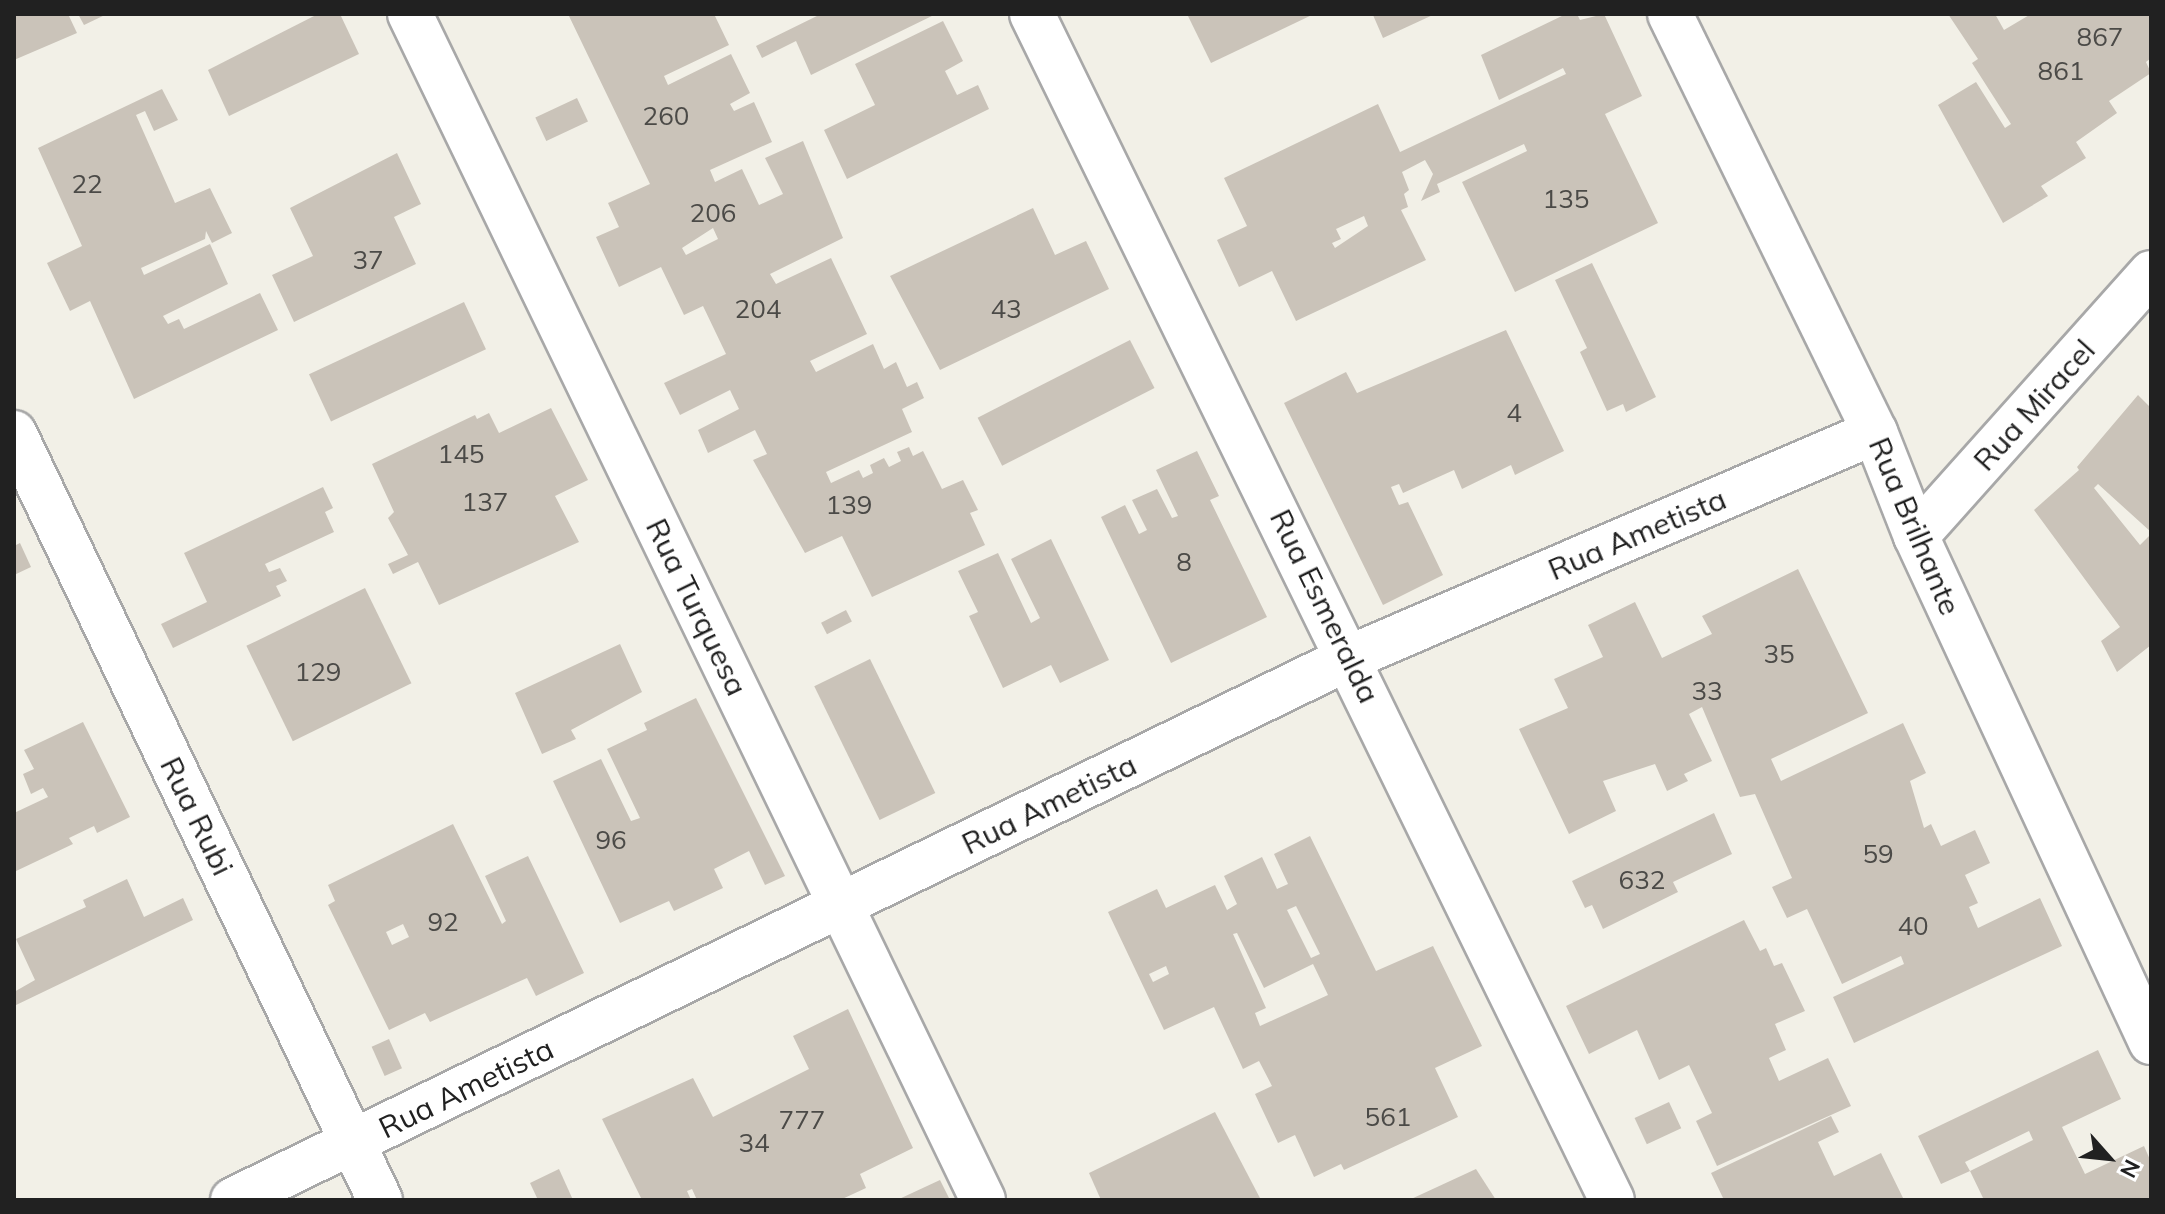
<!DOCTYPE html>
<html>
<head>
<meta charset="utf-8">
<style>
	body { margin:0 }
	#map { position:relative; width:2165px; height:1214px; overflow:hidden; background:#f2f0e7; font-family:Mulish,sans-serif }
	div>[style] { position:absolute }
	[style*='--x'] { left:calc(var(--x)*1px); top:calc(var(--y)*1px); width:calc(var(--w)*1px); rotate:calc(var(--a)*1deg) }
	.building>* { inset:0; background:#cac3b9; transform-origin:0 0 }
	.roads { filter:drop-shadow(2px 0 #a8a8a8) drop-shadow(-2px 0 #a8a8a8) drop-shadow(0 2px #a8a8a8) drop-shadow(0 -2px #a8a8a8) }
	.minor>* { height:44px; margin:-22px; padding:0 22px; transform-origin:22px; border-radius:22px; background:#fff }
	span { translate:-50% -50%; white-space:nowrap; text-align:center; line-height:1.15; -webkit-text-stroke:7px #fff; paint-order:stroke }
	.number-label { font-size:26px; color:#4b4a47 }
	.number-label span { -webkit-text-stroke-width:0 }
	.street-label { font-size:30px; color:#212121 }
	.frame { position:absolute; inset:0; border:16px solid #212121; pointer-events:none }
	.north { position:absolute; left:2069px; top:1118px; width:80px; height:80px; -webkit-text-stroke:6px #fff; paint-order:stroke; rotate:117deg; font-size:22px; font-weight:700; line-height:32px; text-align:center; color:#212121 }
	.north::after { content:''; display:block; margin:auto; width:28px; height:36px; background:#212121; clip-path:polygon(50% 0,100% 100%,50% 72%,0 100%) }
</style>
</head>
<body>
<div id="map">
	<div class="building">
		<i style="clip-path:polygon(14px 14px,68px 14px,77px 33px,14px 60px)"></i>
		<i style="clip-path:polygon(78px 14px,107px 14px,84px 25px)"></i>
		<i style="clip-path:polygon(318px 14px,340px 14px,359px 54px,229px 116px,208px 70px)"></i>
		<i style="clip-path:polygon(evenodd,568px 14px,714px 14px,729px 45px,664px 76px,668px 85px,731px 54px,750px 93px,730px 104px,734px 111px,754px 102px,772px 142px,710px 170px,715px 182px,742px 169px,759px 205px,783px 194px,765px 158px,803px 141px,843px 238px,770px 274px,776px 284px,831px 258px,867px 334px,810px 361px,816px 372px,873px 344px,884px 369px,896px 362px,907px 387px,917px 382px,924px 398px,902px 409px,912px 432px,826px 472px,831px 483px,859px 470px,863px 478px,873px 473px,870px 465px,884px 458px,889px 467px,901px 461px,897px 452px,909px 447px,913px 456px,923px 451px,942px 489px,963px 480px,978px 510px,970px 513px,985px 545px,872px 597px,842px 536px,805px 553px,753px 460px,767px 454px,755px 430px,708px 453px,698px 430px,739px 409px,730px 390px,680px 415px,664px 383px,726px 354px,703px 306px,684px 315px,661px 267px,619px 287px,596px 237px,619px 227px,608px 203px,650px 184px,568px 14px,713px 228px,718px 239px,686px 255px,682px 248px,713px 228px)"></i>
		<i style="clip-path:polygon(821px 14px,936px 14px,811px 75px,796px 41px,762px 58px,756px 46px)"></i>
		<i style="clip-path:polygon(1187px 14px,1314px 14px,1211px 63px)"></i>
		<i style="clip-path:polygon(1365px 14px,1435px 14px,1383px 38px,1373px 15px)"></i>
		<i style="clip-path:polygon(evenodd,1566px 14px,1577px 14px,1580px 20px,1604px 14px,1642px 96px,1605px 114px,1658px 223px,1515px 292px,1462px 182px,1527px 151px,1524px 144px,1437px 184px,1440px 192px,1421px 201px,1433px 174px,1425px 160px,1402px 172px,1409px 190px,1404px 194px,1408px 207px,1401px 210px,1426px 260px,1296px 321px,1272px 271px,1239px 287px,1217px 240px,1247px 226px,1224px 178px,1378px 104px,1400px 152px,1566px 74px,1563px 68px,1499px 100px,1481px 55px,1566px 14px,1364px 216px,1368px 226px,1335px 248px,1332px 243px,1341px 239px,1336px 229px,1364px 216px)"></i>
		<i style="clip-path:polygon(1948px 14px,1995px 14px,2004px 30px,2031px 14px,2151px 14px,2151px 58px,2146px 62px,2151px 73px,2109px 101px,2117px 113px,2076px 142px,2086px 158px,2041px 186px,2048px 196px,2003px 223px,1938px 105px,1976px 82px,2005px 128px,2011px 124px,1972px 63px,1978px 59px)"></i>
		<i style="clip-path:polygon(943px 21px,963px 61px,945px 71px,957px 95px,978px 85px,989px 109px,847px 179px,824px 130px,875px 105px,855px 64px)"></i>
		<i style="clip-path:polygon(162px 89px,178px 120px,154px 131px,145px 111px,136px 115px,175px 203px,210px 188px,232px 233px,212px 243px,206px 231px,205px 239px,141px 268px,144px 275px,210px 244px,228px 284px,163px 316px,168px 324px,179px 319px,184px 329px,260px 293px,278px 330px,134px 399px,90px 301px,70px 311px,47px 263px,82px 246px,38px 148px)"></i>
		<i style="left:577px;top:98px;width:26px;height:46px;rotate:65deg"></i>
		<i style="clip-path:polygon(397px 153px,421px 204px,394px 217px,416px 264px,294px 322px,272px 275px,313px 256px,290px 208px)"></i>
		<i style="clip-path:polygon(1033px 208px,1055px 255px,1086px 241px,1109px 289px,940px 370px,890px 276px)"></i>
		<i style="clip-path:polygon(1592px 263px,1656px 397px,1626px 412px,1623px 404px,1607px 411px,1580px 352px,1587px 348px,1555px 280px)"></i>
		<i style="left:464px;top:302px;width:52px;height:171px;rotate:65deg"></i>
		<i style="clip-path:polygon(1506px 330px,1564px 451px,1515px 475px,1511px 465px,1462px 489px,1454px 470px,1403px 493px,1399px 484px,1391px 487px,1399px 505px,1408px 502px,1443px 575px,1383px 605px,1284px 403px,1346px 372px,1357px 393px)"></i>
		<i style="left:1130px;top:340px;width:54px;height:171px;rotate:63deg"></i>
		<i style="clip-path:polygon(2138px 395px,2151px 408px,2151px 532px,2098px 484px,2094px 488px,2140px 545px,2151px 534px,2151px 645px,2117px 672px,2101px 641px,2120px 627px,2034px 510px,2079px 470px,2077px 467px)"></i>
		<i style="clip-path:polygon(551px 408px,588px 480px,555px 496px,579px 542px,439px 605px,418px 562px,393px 574px,388px 564px,408px 555px,388px 518px,394px 512px,372px 464px,475px 415px,477px 419px,489px 413px,499px 433px)"></i>
		<i style="clip-path:polygon(1197px 451px,1219px 496px,1210px 500px,1267px 617px,1171px 663px,1101px 517px,1125px 505px,1139px 534px,1147px 530px,1132px 500px,1157px 489px,1172px 518px,1178px 516px,1156px 470px)"></i>
		<i style="clip-path:polygon(323px 487px,333px 508px,325px 512px,334px 532px,265px 564px,269px 572px,280px 568px,287px 581px,276px 586px,281px 596px,173px 648px,161px 624px,207px 602px,184px 553px)"></i>
		<i style="clip-path:polygon(1051px 539px,1109px 660px,1060px 683px,1051px 665px,1003px 688px,969px 616px,978px 612px,958px 571px,998px 553px,1031px 623px,1040px 618px,1011px 559px)"></i>
		<i style="clip-path:polygon(20px 543px,31px 567px,14px 575px,14px 546px)"></i>
		<i style="clip-path:polygon(1798px 569px,1868px 713px,1771px 759px,1781px 781px,1903px 723px,1926px 773px,1910px 781px,1924px 828px,1931px 824px,1941px 846px,1975px 830px,1990px 863px,1965px 875px,1978px 903px,1969px 907px,1978px 928px,2040px 898px,2062px 946px,1854px 1043px,1833px 997px,1904px 964px,1901px 956px,1842px 984px,1807px 909px,1787px 918px,1772px 887px,1792px 878px,1755px 794px,1740px 797px,1702px 707px,1689px 714px,1712px 761px,1684px 774px,1688px 781px,1667px 791px,1655px 764px,1603px 781px,1616px 811px,1569px 834px,1519px 729px,1568px 708px,1554px 679px,1603px 657px,1588px 625px,1635px 602px,1662px 658px,1712px 634px,1702px 616px)"></i>
		<i style="left:365px;top:588px;width:106px;height:132px;rotate:64deg"></i>
		<i style="left:846px;top:610px;width:13px;height:28px;rotate:63deg"></i>
		<i style="clip-path:polygon(620px 644px,642px 692px,571px 730px,576px 739px,542px 754px,515px 693px)"></i>
		<i style="left:870px;top:659px;width:149px;height:62px;rotate:64deg"></i>
		<i style="clip-path:polygon(696px 698px,785px 876px,765px 885px,749px 851px,714px 869px,723px 888px,674px 911px,669px 901px,620px 923px,553px 781px,601px 759px,631px 821px,640px 818px,607px 749px,647px 730px,644px 723px)"></i>
		<i style="clip-path:polygon(83px 722px,130px 817px,97px 833px,94px 826px,69px 838px,73px 844px,14px 872px,14px 813px,48px 797px,43px 788px,31px 794px,23px 774px,34px 769px,24px 750px)"></i>
		<i style="clip-path:polygon(1714px 813px,1732px 854px,1673px 882px,1678px 892px,1603px 929px,1592px 905px,1585px 908px,1572px 881px)"></i>
		<i style="clip-path:polygon(evenodd,453px 824px,502px 924px,506px 921px,485px 876px,528px 856px,584px 973px,536px 996px,527px 978px,430px 1022px,425px 1013px,389px 1030px,328px 905px,335px 901px,328px 885px,453px 824px,403px 924px,409px 937px,392px 945px,386px 932px,403px 924px)"></i>
		<i style="clip-path:polygon(evenodd,1310px 836px,1376px 971px,1433px 946px,1482px 1046px,1435px 1068px,1458px 1117px,1344px 1170px,1341px 1164px,1314px 1177px,1295px 1135px,1278px 1143px,1255px 1094px,1272px 1086px,1259px 1061px,1243px 1069px,1214px 1007px,1164px 1030px,1108px 912px,1157px 889px,1166px 908px,1215px 885px,1227px 910px,1237px 904px,1224px 876px,1262px 857px,1277px 889px,1288px 884px,1274px 854px,1310px 836px,1296px 906px,1320px 954px,1311px 958px,1287px 910px,1296px 906px,1310px 836px,1237px 933px,1264px 988px,1313px 964px,1328px 995px,1260px 1026px,1255px 1013px,1266px 1008px,1233px 934px,1237px 933px,1310px 836px,1166px 966px,1169px 974px,1153px 982px,1149px 974px,1166px 966px)"></i>
		<i style="clip-path:polygon(127px 879px,144px 917px,183px 898px,193px 920px,14px 1006px,14px 992px,35px 980px,16px 939px,86px 907px,83px 900px)"></i>
		<i style="clip-path:polygon(1744px 920px,1760px 951px,1766px 948px,1774px 966px,1782px 963px,1805px 1011px,1775px 1024px,1786px 1050px,1769px 1058px,1779px 1081px,1828px 1058px,1851px 1106px,1717px 1166px,1696px 1121px,1712px 1113px,1689px 1065px,1659px 1080px,1637px 1030px,1589px 1054px,1566px 1006px)"></i>
		<i style="clip-path:polygon(848px 1009px,913px 1148px,860px 1174px,866px 1188px,840px 1200px,697px 1200px,692px 1189px,687px 1191px,691px 1200px,642px 1200px,602px 1119px,693px 1078px,713px 1117px,809px 1069px,793px 1036px)"></i>
		<i style="left:389px;top:1039px;width:32px;height:19px;rotate:66deg"></i>
		<i style="clip-path:polygon(2098px 1050px,2121px 1099px,2062px 1127px,2085px 1174px,2144px 1146px,2151px 1162px,2151px 1200px,1984px 1200px,1970px 1171px,2033px 1140px,2029px 1131px,1965px 1162px,1970px 1171px,1941px 1184px,1918px 1136px)"></i>
		<i style="left:1669px;top:1102px;width:29px;height:38px;rotate:65deg"></i>
		<i style="clip-path:polygon(1215px 1112px,1261px 1200px,1101px 1200px,1089px 1173px)"></i>
		<i style="clip-path:polygon(1831px 1116px,1839px 1132px,1818px 1142px,1834px 1176px,1881px 1153px,1904px 1200px,1724px 1200px,1711px 1173px)"></i>
		<i style="clip-path:polygon(559px 1169px,573px 1200px,538px 1200px,530px 1183px)"></i>
		<i style="clip-path:polygon(1476px 1169px,1496px 1200px,1409px 1200px)"></i>
		<i style="clip-path:polygon(940px 1180px,950px 1200px,897px 1200px)"></i>
	</div>
	<div class="roads">
		<div class="minor">
			<i style="--x:410;--y:14;--w:1317;--a:64.21"></i>
			<i style="--x:1032;--y:14;--w:1320;--a:63.94"></i>
			<i style="--x:1670;--y:14;--w:466;--a:63.9"></i>
			<i style="--x:1875;--y:432;--w:112;--a:68.5"></i>
			<i style="--x:1916;--y:536;--w:558;--a:65.09"></i>
			<i style="--x:14;--y:433;--w:850;--a:64.49"></i>
			<i style="--x:1916;--y:536;--w:353;--a:-48.2"></i>
			<i style="--x:233;--y:1200;--w:1243;--a:-25.91"></i>
			<i style="--x:1351;--y:657;--w:570;--a:-23.24"></i>
		</div>
	</div>
	<div class="number-label">
		<span style="left:2100px;top:37px">867</span>
		<span style="left:2061px;top:71px">861</span>
		<span style="left:666px;top:116px">260</span>
		<span style="left:87px;top:184px">22</span>
		<span style="left:1566px;top:199px">135</span>
		<span style="left:713px;top:213px">206</span>
		<span style="left:368px;top:260px">37</span>
		<span style="left:758px;top:309px">204</span>
		<span style="left:1006px;top:309px">43</span>
		<span style="left:1514px;top:413px">4</span>
		<span style="left:461px;top:454px">145</span>
		<span style="left:485px;top:502px">137</span>
		<span style="left:849px;top:505px">139</span>
		<span style="left:1184px;top:562px">8</span>
		<span style="left:1779px;top:654px">35</span>
		<span style="left:318px;top:672px">129</span>
		<span style="left:1707px;top:691px">33</span>
		<span style="left:611px;top:840px">96</span>
		<span style="left:1878px;top:854px">59</span>
		<span style="left:1642px;top:880px">632</span>
		<span style="left:443px;top:922px">92</span>
		<span style="left:1913px;top:926px">40</span>
		<span style="left:1388px;top:1117px">561</span>
		<span style="left:802px;top:1120px">777</span>
		<span style="left:754px;top:1143px">34</span>
	</div>
	<div class="street-label">
		<span style="left:2034px;top:405px;rotate:-48deg">Rua Miracel</span>
		<span style="left:1915px;top:526px;rotate:67deg">Rua Brilhante</span>
		<span style="left:1637px;top:534px;rotate:-23deg">Rua Ametista</span>
		<span style="left:1325px;top:606px;rotate:64deg">Rua Esmeralda</span>
		<span style="left:697px;top:607px;rotate:64deg">Rua Turquesa</span>
		<span style="left:1049px;top:804px;rotate:-26deg">Rua Ametista</span>
		<span style="left:197px;top:816px;rotate:64deg">Rua Rubi</span>
		<span style="left:466px;top:1088px;rotate:-26deg">Rua Ametista</span>
	</div>
	<div class="frame"></div>
	<div class="north">N</div>
</div>
</body>
</html>
